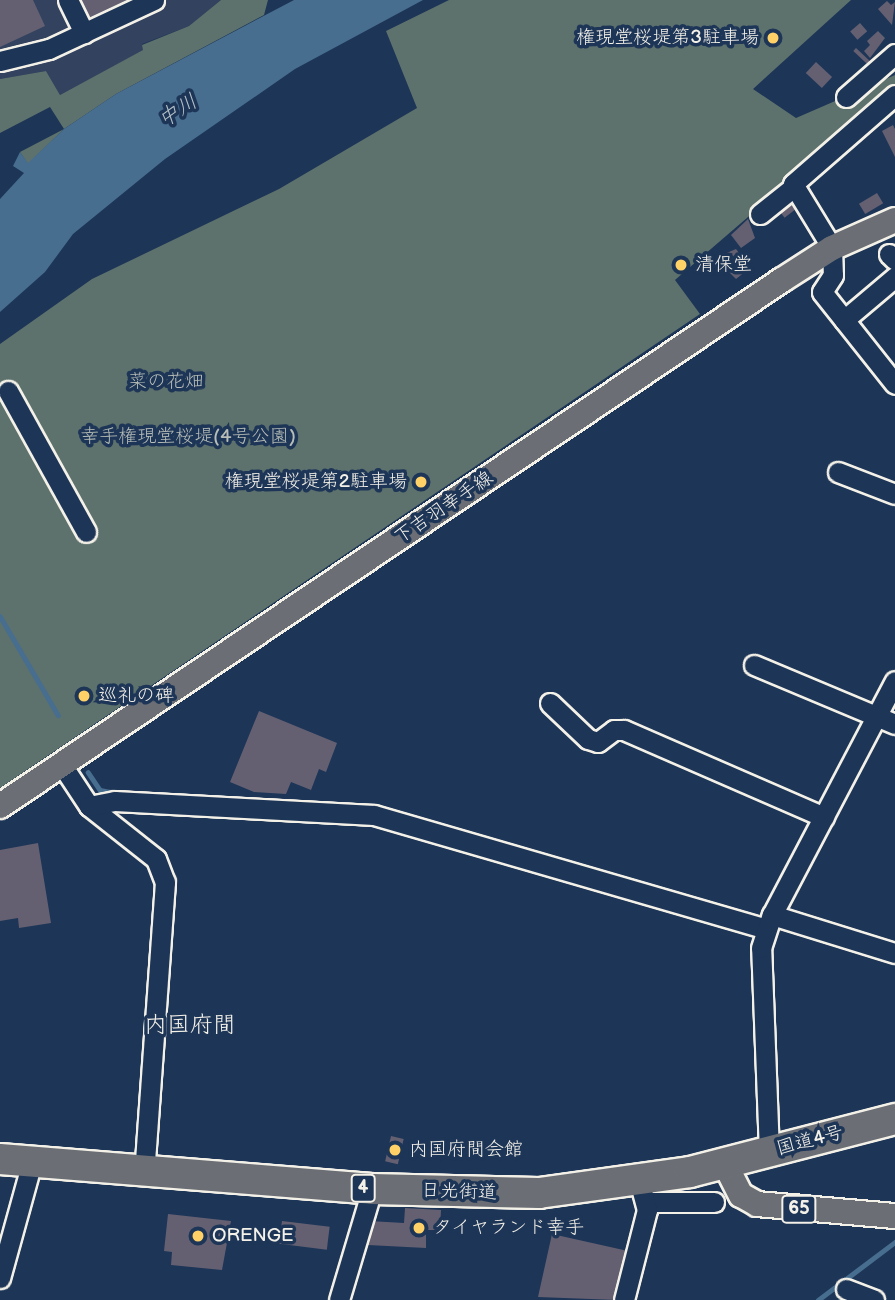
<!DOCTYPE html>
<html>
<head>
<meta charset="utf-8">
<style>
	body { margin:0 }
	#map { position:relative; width:895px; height:1300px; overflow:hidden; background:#1d3557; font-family:"Balsamiq Sans","Klee One",sans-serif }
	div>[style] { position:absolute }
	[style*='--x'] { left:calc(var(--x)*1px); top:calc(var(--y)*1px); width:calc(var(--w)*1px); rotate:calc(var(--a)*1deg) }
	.built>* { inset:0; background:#32425f }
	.green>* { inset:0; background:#5d716d }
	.water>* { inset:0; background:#476e8f }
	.stream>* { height:4.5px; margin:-2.25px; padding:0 2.25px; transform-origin:2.25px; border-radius:2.25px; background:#476e8f }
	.building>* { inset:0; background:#646072; transform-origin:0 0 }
	.roads { filter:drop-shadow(2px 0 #f4f1e8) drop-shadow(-2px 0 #f4f1e8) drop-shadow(0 2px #f4f1e8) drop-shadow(0 -2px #f4f1e8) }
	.minor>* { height:19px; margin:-9.5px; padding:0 9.5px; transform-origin:9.5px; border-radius:9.5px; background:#1d3557 }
	.major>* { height:24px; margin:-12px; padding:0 12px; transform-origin:12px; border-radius:12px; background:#6b6f75 }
	.highway>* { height:30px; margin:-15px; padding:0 15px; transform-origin:15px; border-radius:15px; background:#6b6f75 }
	.dots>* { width:19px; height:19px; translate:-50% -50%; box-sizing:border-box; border:4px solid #1d3557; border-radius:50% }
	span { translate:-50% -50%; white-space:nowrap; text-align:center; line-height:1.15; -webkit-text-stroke:7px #1d3557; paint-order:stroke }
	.shield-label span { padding:2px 5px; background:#1d3557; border:2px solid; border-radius:5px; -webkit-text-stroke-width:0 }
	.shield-label { font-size:18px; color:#f4f1e8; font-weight:700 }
	.poi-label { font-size:19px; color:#f4f1e8 }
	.right { translate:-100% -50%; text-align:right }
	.left { translate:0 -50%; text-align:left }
	.park-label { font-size:19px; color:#b8beb7 }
	.street-label { font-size:19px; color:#f4f1e8 }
	.water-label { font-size:21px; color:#b7c3c9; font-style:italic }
	.quarter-label { font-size:23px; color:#f4f1e8 }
</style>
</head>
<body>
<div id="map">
	<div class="built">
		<i style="clip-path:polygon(0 0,221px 0,189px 26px,142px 44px,144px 50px,60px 95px,46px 71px,0 79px)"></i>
	</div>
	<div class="green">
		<i style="clip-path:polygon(221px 0,268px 0,264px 15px,116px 94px,64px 129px,28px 164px,20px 152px,64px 129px,50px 107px,0 133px,0 79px,46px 71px,60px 95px,143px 50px,142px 45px,189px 26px)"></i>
		<i style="clip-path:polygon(449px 0,851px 0,753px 89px,796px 118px,895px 75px,895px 90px,675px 280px,700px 314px,0 788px,0 344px,92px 279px,279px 189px,417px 108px,386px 31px)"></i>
	</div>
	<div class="water">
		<i style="clip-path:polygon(294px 0,423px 0,295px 69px,165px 159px,73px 234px,45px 272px,0 312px,0 199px,24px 173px,13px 166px,20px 152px,28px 163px,64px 129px,116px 94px)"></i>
	</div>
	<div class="stream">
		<i style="--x:0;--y:616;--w:115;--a:59.6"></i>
		<i style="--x:88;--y:772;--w:22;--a:56"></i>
		<i style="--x:100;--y:790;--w:10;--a:11"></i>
		<i style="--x:818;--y:1300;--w:96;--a:-37"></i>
	</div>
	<div class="building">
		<i style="clip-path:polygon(0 0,33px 0,45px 26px,0 47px)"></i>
		<i style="clip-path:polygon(80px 0,127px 0,88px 18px)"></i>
		<i style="clip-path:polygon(887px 1px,891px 5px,895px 2px,892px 25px,878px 9px)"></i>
		<i style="left:860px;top:23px;width:11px;height:13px;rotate:49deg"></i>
		<i style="clip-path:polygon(878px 31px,885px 38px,870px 58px,864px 51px,870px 45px,867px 41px)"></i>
		<i style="left:856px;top:48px;width:19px;height:4px;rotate:43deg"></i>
		<i style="left:816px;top:62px;width:22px;height:15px;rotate:43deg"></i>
		<i style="clip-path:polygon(893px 125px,895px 129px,895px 157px,882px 131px)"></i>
		<i style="left:877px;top:193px;width:12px;height:21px;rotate:59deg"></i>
		<i style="left:792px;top:198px;width:11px;height:18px;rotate:52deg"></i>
		<i style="clip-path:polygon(748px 219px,755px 238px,741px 248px,731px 235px)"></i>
		<i style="clip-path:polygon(736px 249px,750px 268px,736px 279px,715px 258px)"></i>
		<i style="clip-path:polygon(259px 711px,337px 743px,326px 772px,319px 769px,311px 790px,291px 782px,286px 794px,254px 792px,230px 782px)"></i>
		<i style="clip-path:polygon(38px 843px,51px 923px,19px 928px,18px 918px,0 921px,0 850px)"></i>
		<i style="left:391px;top:1136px;width:13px;height:26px;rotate:13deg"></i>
		<i style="clip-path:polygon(405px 1208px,441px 1210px,440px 1230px,426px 1230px,426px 1248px,368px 1245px,369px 1221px,404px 1223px)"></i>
		<i style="clip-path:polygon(168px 1214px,231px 1221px,222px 1270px,171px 1265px,172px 1252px,164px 1251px)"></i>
		<i style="left:282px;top:1221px;width:48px;height:23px;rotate:7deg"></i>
		<i style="clip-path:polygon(552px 1234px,628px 1251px,617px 1300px,538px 1297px)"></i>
	</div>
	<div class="roads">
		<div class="minor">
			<i style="--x:68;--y:0;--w:37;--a:64"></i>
			<i style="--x:0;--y:61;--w:50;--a:-13.8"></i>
			<i style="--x:49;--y:49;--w:116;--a:-25"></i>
			<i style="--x:895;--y:95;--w:135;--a:138.9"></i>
			<i style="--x:793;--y:184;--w:75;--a:58.6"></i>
			<i style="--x:832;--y:248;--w:27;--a:88"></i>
			<i style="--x:833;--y:275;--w:20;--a:123"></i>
			<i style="--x:822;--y:292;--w:117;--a:51.6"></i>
			<i style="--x:846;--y:97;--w:65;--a:-41.3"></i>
			<i style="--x:760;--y:214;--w:45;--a:-38.7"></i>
			<i style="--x:889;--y:254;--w:8;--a:45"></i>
			<i style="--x:844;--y:320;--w:67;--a:-40.1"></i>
			<i style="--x:8;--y:391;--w:161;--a:61"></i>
			<i style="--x:838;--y:472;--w:61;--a:21.1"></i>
			<i style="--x:754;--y:665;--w:153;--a:22.7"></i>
			<i style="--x:550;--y:703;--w:52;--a:43.5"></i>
			<i style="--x:588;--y:739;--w:10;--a:17"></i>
			<i style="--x:598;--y:742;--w:20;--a:-37"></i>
			<i style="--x:614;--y:730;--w:10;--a:0"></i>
			<i style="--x:624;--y:730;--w:218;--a:23.5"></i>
			<i style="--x:62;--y:765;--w:49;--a:56.6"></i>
			<i style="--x:89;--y:806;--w:85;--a:38.3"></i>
			<i style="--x:156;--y:859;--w:25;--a:69"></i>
			<i style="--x:165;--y:882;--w:292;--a:94.1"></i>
			<i style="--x:89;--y:806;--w:26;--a:-11"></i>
			<i style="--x:115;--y:801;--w:259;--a:3.1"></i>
			<i style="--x:374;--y:815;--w:408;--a:16.2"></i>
			<i style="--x:772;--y:915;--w:129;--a:17.2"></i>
			<i style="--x:769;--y:1152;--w:204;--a:-92.2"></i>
			<i style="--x:761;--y:948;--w:35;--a:-72"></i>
			<i style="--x:772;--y:915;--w:264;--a:-62.3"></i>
			<i style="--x:646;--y:1202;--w:68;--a:0"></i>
			<i style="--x:0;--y:1278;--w:120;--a:-74.6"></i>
			<i style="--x:846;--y:1289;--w:30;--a:21"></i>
			<i style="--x:339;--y:1300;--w:116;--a:-73.4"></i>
			<i style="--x:624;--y:1300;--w:93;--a:-75.7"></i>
			<i style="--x:647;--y:1210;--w:30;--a:-105"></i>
		</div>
		<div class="major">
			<i style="--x:0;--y:806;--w:942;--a:-33.93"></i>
			<i style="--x:782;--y:280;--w:59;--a:-32.6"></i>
			<i style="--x:832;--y:248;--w:69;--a:-24"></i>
			<i style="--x:725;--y:1164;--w:35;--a:63"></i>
			<i style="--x:741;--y:1195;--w:18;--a:29"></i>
			<i style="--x:757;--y:1204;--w:139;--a:5"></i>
		</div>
		<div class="highway">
			<i style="--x:0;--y:1159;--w:373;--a:4.6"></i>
			<i style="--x:372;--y:1189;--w:167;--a:1.4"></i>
			<i style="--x:539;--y:1193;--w:152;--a:-7.9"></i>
			<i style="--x:690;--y:1172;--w:212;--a:-14.5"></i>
		</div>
	</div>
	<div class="dots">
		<i style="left:773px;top:38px;background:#ffd166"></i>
		<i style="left:681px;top:265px;background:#ffd166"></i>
		<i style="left:421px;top:482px;background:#ffd166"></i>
		<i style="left:84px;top:696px;background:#ffd166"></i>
		<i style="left:395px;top:1150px;background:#ffd166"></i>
		<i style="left:419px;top:1228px;background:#ffd166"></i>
		<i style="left:198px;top:1236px;background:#ffd166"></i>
	</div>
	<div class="shield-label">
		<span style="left:363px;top:1188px">4</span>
		<span style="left:799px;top:1209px">65</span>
	</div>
	<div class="poi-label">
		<span class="right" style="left:759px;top:38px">権現堂桜堤第3駐車場</span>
		<span class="left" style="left:695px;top:265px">清保堂</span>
		<span class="right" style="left:407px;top:482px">権現堂桜堤第2駐車場</span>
		<span class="left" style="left:98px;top:696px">巡礼の碑</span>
		<span class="left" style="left:409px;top:1150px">内国府間会館</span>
		<span class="left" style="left:433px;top:1228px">タイヤランド幸手</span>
		<span class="left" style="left:212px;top:1236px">ORENGE</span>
	</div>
	<div class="park-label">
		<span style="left:166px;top:382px">菜の花畑</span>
		<span style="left:188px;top:437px">幸手権現堂桜堤(4号公園)</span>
	</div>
	<div class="street-label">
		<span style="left:444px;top:508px;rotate:-34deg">下吉羽幸手線</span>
		<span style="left:810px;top:1141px;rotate:-15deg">国道4号</span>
		<span style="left:459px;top:1192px;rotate:2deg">日光街道</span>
	</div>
	<div class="water-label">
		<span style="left:178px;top:111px;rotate:-33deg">中川</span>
	</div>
	<div class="quarter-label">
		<span style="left:190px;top:1025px">内国府間</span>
	</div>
</div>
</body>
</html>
